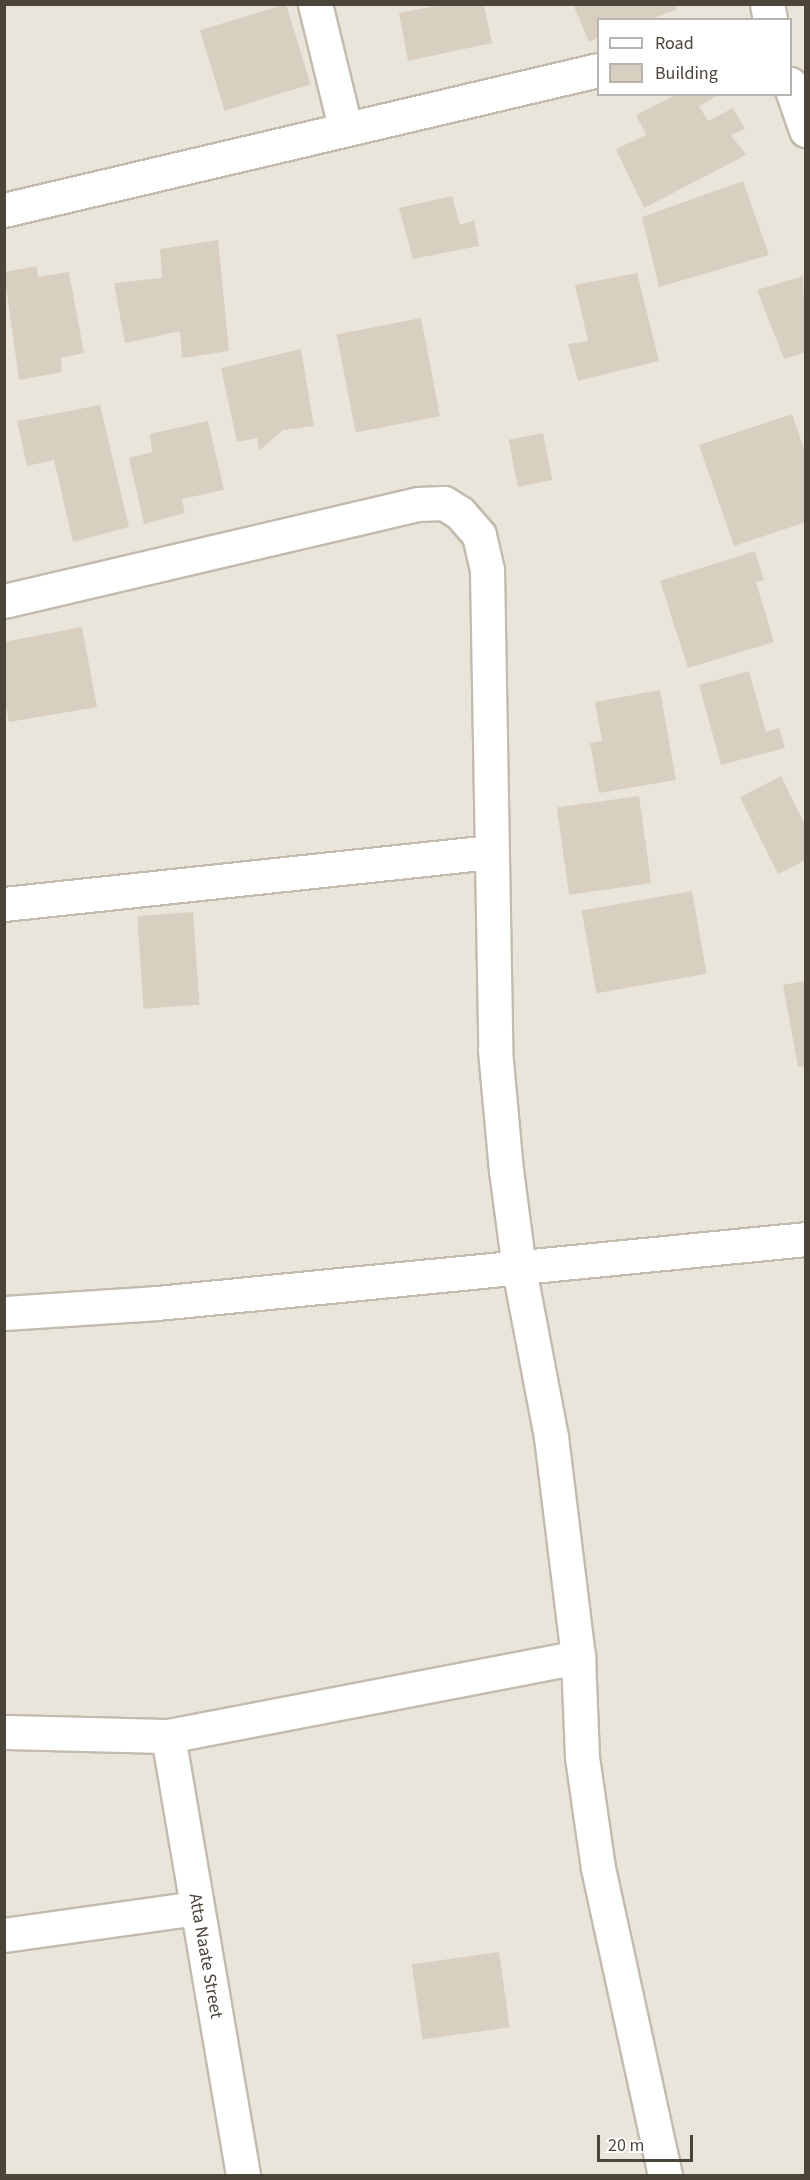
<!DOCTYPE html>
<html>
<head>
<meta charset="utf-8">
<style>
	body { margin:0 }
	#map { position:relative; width:810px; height:2180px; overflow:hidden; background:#f6f3ec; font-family:"Source Sans 3",sans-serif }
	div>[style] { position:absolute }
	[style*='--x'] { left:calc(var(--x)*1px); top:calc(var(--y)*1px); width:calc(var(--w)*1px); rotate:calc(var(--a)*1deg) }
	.residential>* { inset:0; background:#eae5da }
	.building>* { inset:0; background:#d8cfc1; transform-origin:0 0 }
	.roads { filter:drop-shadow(2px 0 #c2bbae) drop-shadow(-2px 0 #c2bbae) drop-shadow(0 2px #c2bbae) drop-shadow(0 -2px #c2bbae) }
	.street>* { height:33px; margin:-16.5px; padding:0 16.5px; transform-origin:16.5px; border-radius:16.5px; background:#fff }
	span { translate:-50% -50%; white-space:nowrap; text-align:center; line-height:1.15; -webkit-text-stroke:4.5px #fff; paint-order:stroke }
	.street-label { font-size:18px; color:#4b4439 }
	.frame { position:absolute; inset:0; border:6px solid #4b4439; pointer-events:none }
	.legend { position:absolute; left:597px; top:18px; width:195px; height:78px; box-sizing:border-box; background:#fff; border:2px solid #b7b4b0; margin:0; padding:8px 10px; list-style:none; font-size:18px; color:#4b4439 }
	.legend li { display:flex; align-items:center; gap:12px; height:30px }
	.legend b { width:30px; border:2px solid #b7b4b0 }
	.scale { position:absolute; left:597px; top:2135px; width:96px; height:27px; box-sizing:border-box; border:3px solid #4b4439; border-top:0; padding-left:8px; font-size:18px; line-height:21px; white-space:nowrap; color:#4b4439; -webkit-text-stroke:4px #fff; paint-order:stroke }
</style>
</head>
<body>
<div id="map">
	<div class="residential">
		<i style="clip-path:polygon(evenodd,5px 5px,805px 5px,805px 2175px,5px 2175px,5px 5px,598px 20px,790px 20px,790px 94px,598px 94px,598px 20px)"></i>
	</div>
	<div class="building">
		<i style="left:286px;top:4px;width:84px;height:90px;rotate:73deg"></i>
		<i style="clip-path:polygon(573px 4px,676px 4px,677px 9px,649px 20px,598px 20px,598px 38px,589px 42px)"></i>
		<i style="clip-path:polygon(441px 5px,484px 5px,492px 43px,408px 61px,399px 13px)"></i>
		<i style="clip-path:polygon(678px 94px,720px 94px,699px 106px,708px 121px,733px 108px,745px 129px,731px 135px,746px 155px,644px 208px,616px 149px,646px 135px,636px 115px)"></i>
		<i style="clip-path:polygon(743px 181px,769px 255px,659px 287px,642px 217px)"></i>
		<i style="clip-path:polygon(452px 196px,460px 225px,474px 220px,479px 246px,413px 259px,399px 208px)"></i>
		<i style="clip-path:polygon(218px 240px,229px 351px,182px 358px,180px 331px,125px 343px,114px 283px,162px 278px,160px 249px)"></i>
		<i style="clip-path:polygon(37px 266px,38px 277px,69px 272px,84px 353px,61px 358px,62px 372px,19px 380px,4px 272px)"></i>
		<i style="clip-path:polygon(637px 273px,659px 361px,578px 381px,568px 344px,588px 341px,575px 285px)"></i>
		<i style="clip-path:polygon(803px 276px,806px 352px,784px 359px,757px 290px)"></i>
		<i style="left:421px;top:318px;width:100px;height:86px;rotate:79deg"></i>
		<i style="clip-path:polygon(301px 349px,314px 426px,283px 430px,259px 451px,257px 438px,237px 442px,221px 368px)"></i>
		<i style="clip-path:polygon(100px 405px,129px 527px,73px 542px,54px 460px,27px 466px,17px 421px)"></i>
		<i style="clip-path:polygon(792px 414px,806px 455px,806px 522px,734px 546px,699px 445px)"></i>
		<i style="clip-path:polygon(208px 421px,224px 490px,182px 499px,185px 513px,144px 524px,129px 458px,152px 452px,150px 434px)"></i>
		<i style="left:543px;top:433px;width:48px;height:35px;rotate:79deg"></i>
		<i style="clip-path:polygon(755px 551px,764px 580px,756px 582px,774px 642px,688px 668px,660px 581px)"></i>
		<i style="clip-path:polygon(82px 627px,97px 707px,9px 722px,4px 696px,4px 642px)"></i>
		<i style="clip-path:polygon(749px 671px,766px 732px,779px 728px,785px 748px,721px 765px,699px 685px)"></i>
		<i style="clip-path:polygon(660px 690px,676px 780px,599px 793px,590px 743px,602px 741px,595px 702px)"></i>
		<i style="clip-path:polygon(781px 776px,806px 827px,806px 860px,778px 874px,740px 797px)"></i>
		<i style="left:639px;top:796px;width:88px;height:83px;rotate:82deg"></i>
		<i style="left:692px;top:891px;width:84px;height:112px;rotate:80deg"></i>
		<i style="left:193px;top:912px;width:93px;height:56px;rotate:86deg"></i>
		<i style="clip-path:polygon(806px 981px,806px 1066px,798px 1067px,783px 985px)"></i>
		<i style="left:499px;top:1952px;width:76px;height:88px;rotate:82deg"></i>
	</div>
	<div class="roads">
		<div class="street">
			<i style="--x:315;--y:4;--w:127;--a:76.3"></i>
			<i style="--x:767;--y:4;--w:16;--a:79"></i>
			<i style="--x:790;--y:84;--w:49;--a:70.8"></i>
			<i style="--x:4;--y:210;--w:610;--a:-13.26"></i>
			<i style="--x:4;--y:601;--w:425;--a:-13.2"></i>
			<i style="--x:418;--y:504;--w:26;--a:-2"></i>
			<i style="--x:444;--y:503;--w:19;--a:32"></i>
			<i style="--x:460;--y:513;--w:29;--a:49"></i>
			<i style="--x:479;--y:535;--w:36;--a:77"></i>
			<i style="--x:487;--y:570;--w:480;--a:89"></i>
			<i style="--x:495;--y:1050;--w:121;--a:84.8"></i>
			<i style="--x:506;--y:1170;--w:100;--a:82.5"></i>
			<i style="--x:519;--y:1269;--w:171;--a:79.2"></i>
			<i style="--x:551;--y:1437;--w:222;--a:83"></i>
			<i style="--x:578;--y:1657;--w:100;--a:87.7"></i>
			<i style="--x:582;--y:1757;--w:112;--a:81.8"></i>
			<i style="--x:598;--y:1868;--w:315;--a:77.7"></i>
			<i style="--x:4;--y:904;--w:490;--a:-6.1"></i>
			<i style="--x:4;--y:1313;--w:153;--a:-3.7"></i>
			<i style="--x:157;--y:1303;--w:652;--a:-5.63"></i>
			<i style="--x:4;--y:1732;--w:164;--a:1.4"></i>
			<i style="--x:168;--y:1736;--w:418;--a:-10.9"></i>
			<i style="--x:168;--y:1736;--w:446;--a:80.3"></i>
			<i style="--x:4;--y:1935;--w:193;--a:-8"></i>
		</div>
	</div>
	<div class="street-label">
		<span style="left:205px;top:1956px;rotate:80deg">Atta Naate Street</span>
	</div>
	<div class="frame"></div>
	<ul class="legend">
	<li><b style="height:8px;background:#fff"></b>Road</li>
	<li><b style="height:16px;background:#d8cfc1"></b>Building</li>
	</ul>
	<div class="scale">20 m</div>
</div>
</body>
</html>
